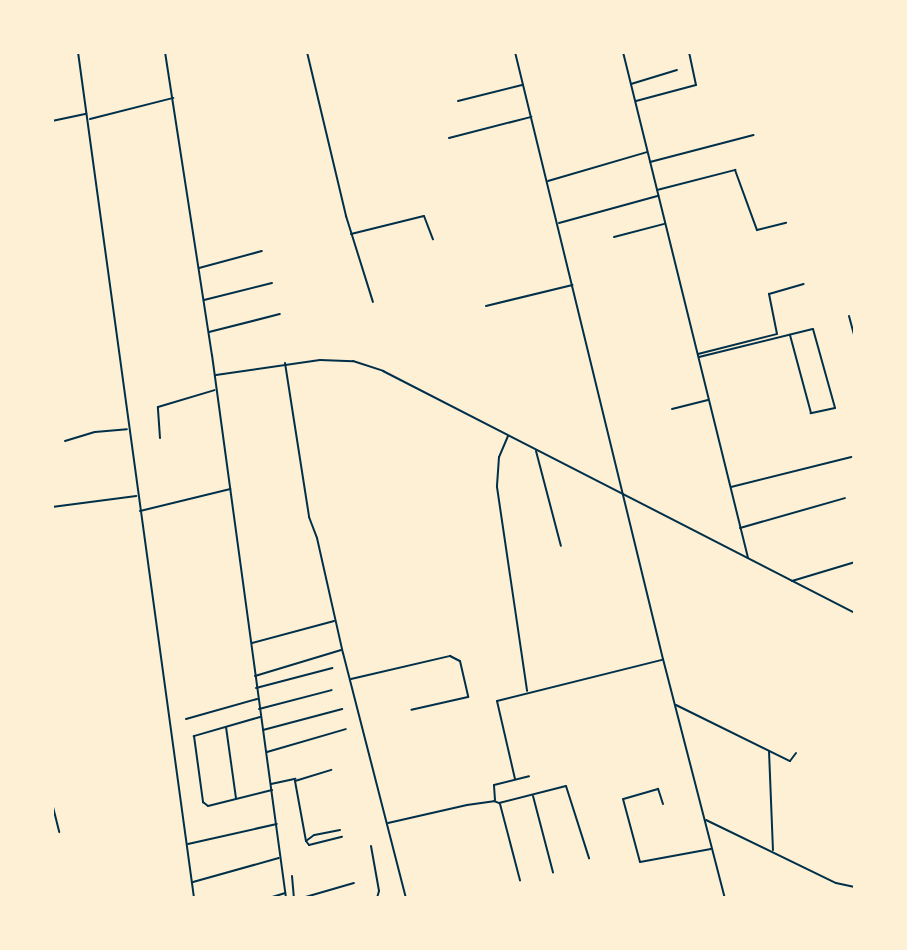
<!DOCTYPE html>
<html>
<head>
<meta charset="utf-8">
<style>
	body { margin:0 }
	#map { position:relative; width:907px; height:950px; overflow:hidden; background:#fdf0d5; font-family:"Work Sans",sans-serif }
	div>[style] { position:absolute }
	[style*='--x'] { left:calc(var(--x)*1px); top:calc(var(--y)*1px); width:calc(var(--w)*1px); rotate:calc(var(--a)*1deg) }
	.minor>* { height:2px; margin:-1px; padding:0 1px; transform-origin:1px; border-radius:1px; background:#003049 }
	.tertiary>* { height:2px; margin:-1px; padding:0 1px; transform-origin:1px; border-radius:1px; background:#003049 }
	span { translate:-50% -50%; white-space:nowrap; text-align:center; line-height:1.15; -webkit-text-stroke:5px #fdf0d5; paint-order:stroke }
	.frame { position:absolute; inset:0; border:54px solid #fdf0d5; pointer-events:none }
</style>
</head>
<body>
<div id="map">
	<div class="minor">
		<i style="--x:78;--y:52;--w:854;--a:82.19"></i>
		<i style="--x:307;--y:52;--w:169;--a:76.6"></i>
		<i style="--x:346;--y:216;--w:90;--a:72.6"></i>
		<i style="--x:515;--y:52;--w:625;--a:76.3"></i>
		<i style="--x:663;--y:659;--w:247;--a:75.5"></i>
		<i style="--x:623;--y:52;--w:521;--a:76.12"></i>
		<i style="--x:631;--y:84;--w:48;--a:-16.9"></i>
		<i style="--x:458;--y:101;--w:66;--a:-14"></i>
		<i style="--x:636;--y:101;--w:62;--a:-14.9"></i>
		<i style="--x:696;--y:85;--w:34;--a:-102"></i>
		<i style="--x:90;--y:119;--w:86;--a:-14.2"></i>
		<i style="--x:52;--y:121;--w:35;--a:-12"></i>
		<i style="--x:449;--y:138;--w:85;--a:-14.4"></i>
		<i style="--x:650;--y:162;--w:107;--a:-14.6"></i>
		<i style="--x:548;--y:181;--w:103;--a:-16.3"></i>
		<i style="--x:657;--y:190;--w:81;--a:-14.4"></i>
		<i style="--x:735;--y:170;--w:64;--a:69.9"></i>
		<i style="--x:757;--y:230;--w:30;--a:-14"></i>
		<i style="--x:559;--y:223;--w:103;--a:-15.3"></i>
		<i style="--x:351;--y:234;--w:75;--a:-13.9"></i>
		<i style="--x:424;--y:216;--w:25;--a:69"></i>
		<i style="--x:614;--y:237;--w:52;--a:-14.6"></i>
		<i style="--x:199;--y:268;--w:65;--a:-15.1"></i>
		<i style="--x:204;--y:300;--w:70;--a:-14"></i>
		<i style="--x:486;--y:306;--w:89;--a:-13.7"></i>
		<i style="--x:849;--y:316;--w:24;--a:75"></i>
		<i style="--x:209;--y:332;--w:73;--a:-14.2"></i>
		<i style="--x:698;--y:354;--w:81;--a:-14.2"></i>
		<i style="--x:777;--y:334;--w:41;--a:-101.3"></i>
		<i style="--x:769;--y:294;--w:36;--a:-16"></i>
		<i style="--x:699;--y:357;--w:117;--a:-13.8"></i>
		<i style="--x:813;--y:329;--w:82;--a:74.4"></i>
		<i style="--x:835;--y:408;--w:25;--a:168"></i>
		<i style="--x:811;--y:413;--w:81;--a:-105.1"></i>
		<i style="--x:285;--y:363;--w:156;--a:81.1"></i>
		<i style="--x:309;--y:517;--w:22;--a:69"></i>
		<i style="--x:317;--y:538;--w:118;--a:77.3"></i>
		<i style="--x:343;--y:653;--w:253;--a:75.6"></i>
		<i style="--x:672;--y:409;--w:37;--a:-14"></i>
		<i style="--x:508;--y:436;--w:23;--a:113"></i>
		<i style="--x:499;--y:457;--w:30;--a:94"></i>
		<i style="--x:497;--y:487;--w:206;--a:81.6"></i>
		<i style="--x:160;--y:438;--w:31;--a:-94"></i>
		<i style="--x:158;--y:407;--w:59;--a:-16.6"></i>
		<i style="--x:65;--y:441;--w:31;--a:-17"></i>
		<i style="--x:95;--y:432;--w:32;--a:-5"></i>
		<i style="--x:536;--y:451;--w:98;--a:75.3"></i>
		<i style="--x:731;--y:487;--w:124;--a:-14"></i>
		<i style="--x:52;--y:507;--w:85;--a:-7.5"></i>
		<i style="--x:140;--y:511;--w:93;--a:-13.7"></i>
		<i style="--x:740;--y:528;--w:109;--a:-15.9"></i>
		<i style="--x:792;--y:581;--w:66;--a:-16.8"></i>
		<i style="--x:252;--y:643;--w:85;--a:-15"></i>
		<i style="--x:255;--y:676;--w:90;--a:-16.8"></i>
		<i style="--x:351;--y:679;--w:102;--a:-13.1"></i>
		<i style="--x:450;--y:656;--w:11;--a:27"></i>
		<i style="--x:460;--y:661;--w:37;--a:77"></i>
		<i style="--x:468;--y:697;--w:58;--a:167.2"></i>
		<i style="--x:256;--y:688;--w:79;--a:-14.7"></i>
		<i style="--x:676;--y:705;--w:127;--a:26.2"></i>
		<i style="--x:790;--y:761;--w:10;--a:-53"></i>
		<i style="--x:259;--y:709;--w:75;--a:-14.6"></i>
		<i style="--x:260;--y:717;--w:69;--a:163.9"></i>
		<i style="--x:194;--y:736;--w:67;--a:82.2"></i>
		<i style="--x:203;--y:802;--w:6;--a:39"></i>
		<i style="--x:208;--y:806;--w:66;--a:-14"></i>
		<i style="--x:186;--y:719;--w:74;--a:-15.7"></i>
		<i style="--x:226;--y:727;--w:72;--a:82"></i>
		<i style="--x:263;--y:730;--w:82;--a:-14.9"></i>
		<i style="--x:769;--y:751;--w:99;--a:87.7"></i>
		<i style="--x:267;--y:752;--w:82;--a:-16.2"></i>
		<i style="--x:515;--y:779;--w:80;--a:-103"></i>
		<i style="--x:497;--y:701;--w:170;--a:-14"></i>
		<i style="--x:271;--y:784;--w:25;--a:-12"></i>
		<i style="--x:533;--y:796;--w:79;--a:75.3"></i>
		<i style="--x:495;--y:800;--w:15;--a:-94"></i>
		<i style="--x:494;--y:785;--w:36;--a:-14"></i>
		<i style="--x:52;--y:803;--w:30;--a:76"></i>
		<i style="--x:500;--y:804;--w:79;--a:75.3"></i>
		<i style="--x:663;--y:804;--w:16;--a:-108"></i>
		<i style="--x:658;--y:789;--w:36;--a:164"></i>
		<i style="--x:623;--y:799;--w:65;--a:74.9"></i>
		<i style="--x:640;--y:862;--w:72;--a:-10.4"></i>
		<i style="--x:706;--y:820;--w:144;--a:25.9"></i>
		<i style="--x:836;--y:883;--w:19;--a:12"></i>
		<i style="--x:388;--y:823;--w:81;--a:-12.8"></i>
		<i style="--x:467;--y:805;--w:27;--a:-8"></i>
		<i style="--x:494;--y:801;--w:5;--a:22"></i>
		<i style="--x:499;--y:803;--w:69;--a:-14.2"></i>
		<i style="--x:566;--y:786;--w:76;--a:72.3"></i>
		<i style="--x:340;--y:830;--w:26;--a:169"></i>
		<i style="--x:314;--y:835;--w:10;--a:143"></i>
		<i style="--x:306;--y:841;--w:5;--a:53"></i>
		<i style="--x:309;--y:845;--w:34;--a:-14"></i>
		<i style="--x:306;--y:841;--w:61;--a:-100.4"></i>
		<i style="--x:295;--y:781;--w:38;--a:-17"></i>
		<i style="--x:188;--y:844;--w:91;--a:-12.7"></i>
		<i style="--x:371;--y:846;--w:46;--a:79.9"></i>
		<i style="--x:379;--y:891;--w:7;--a:106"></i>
		<i style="--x:292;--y:876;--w:22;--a:85"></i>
		<i style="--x:193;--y:882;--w:89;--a:-15.6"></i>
		<i style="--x:269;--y:898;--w:17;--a:-17"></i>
		<i style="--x:302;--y:898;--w:54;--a:-16.1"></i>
	</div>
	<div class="tertiary">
		<i style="--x:165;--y:52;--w:307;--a:81.2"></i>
		<i style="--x:212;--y:355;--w:548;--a:82.24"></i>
		<i style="--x:216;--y:375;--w:105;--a:-8.2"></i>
		<i style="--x:320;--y:360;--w:33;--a:2"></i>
		<i style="--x:353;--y:361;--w:32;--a:18"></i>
		<i style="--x:383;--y:371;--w:530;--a:27.14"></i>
	</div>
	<div class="frame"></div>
</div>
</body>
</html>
